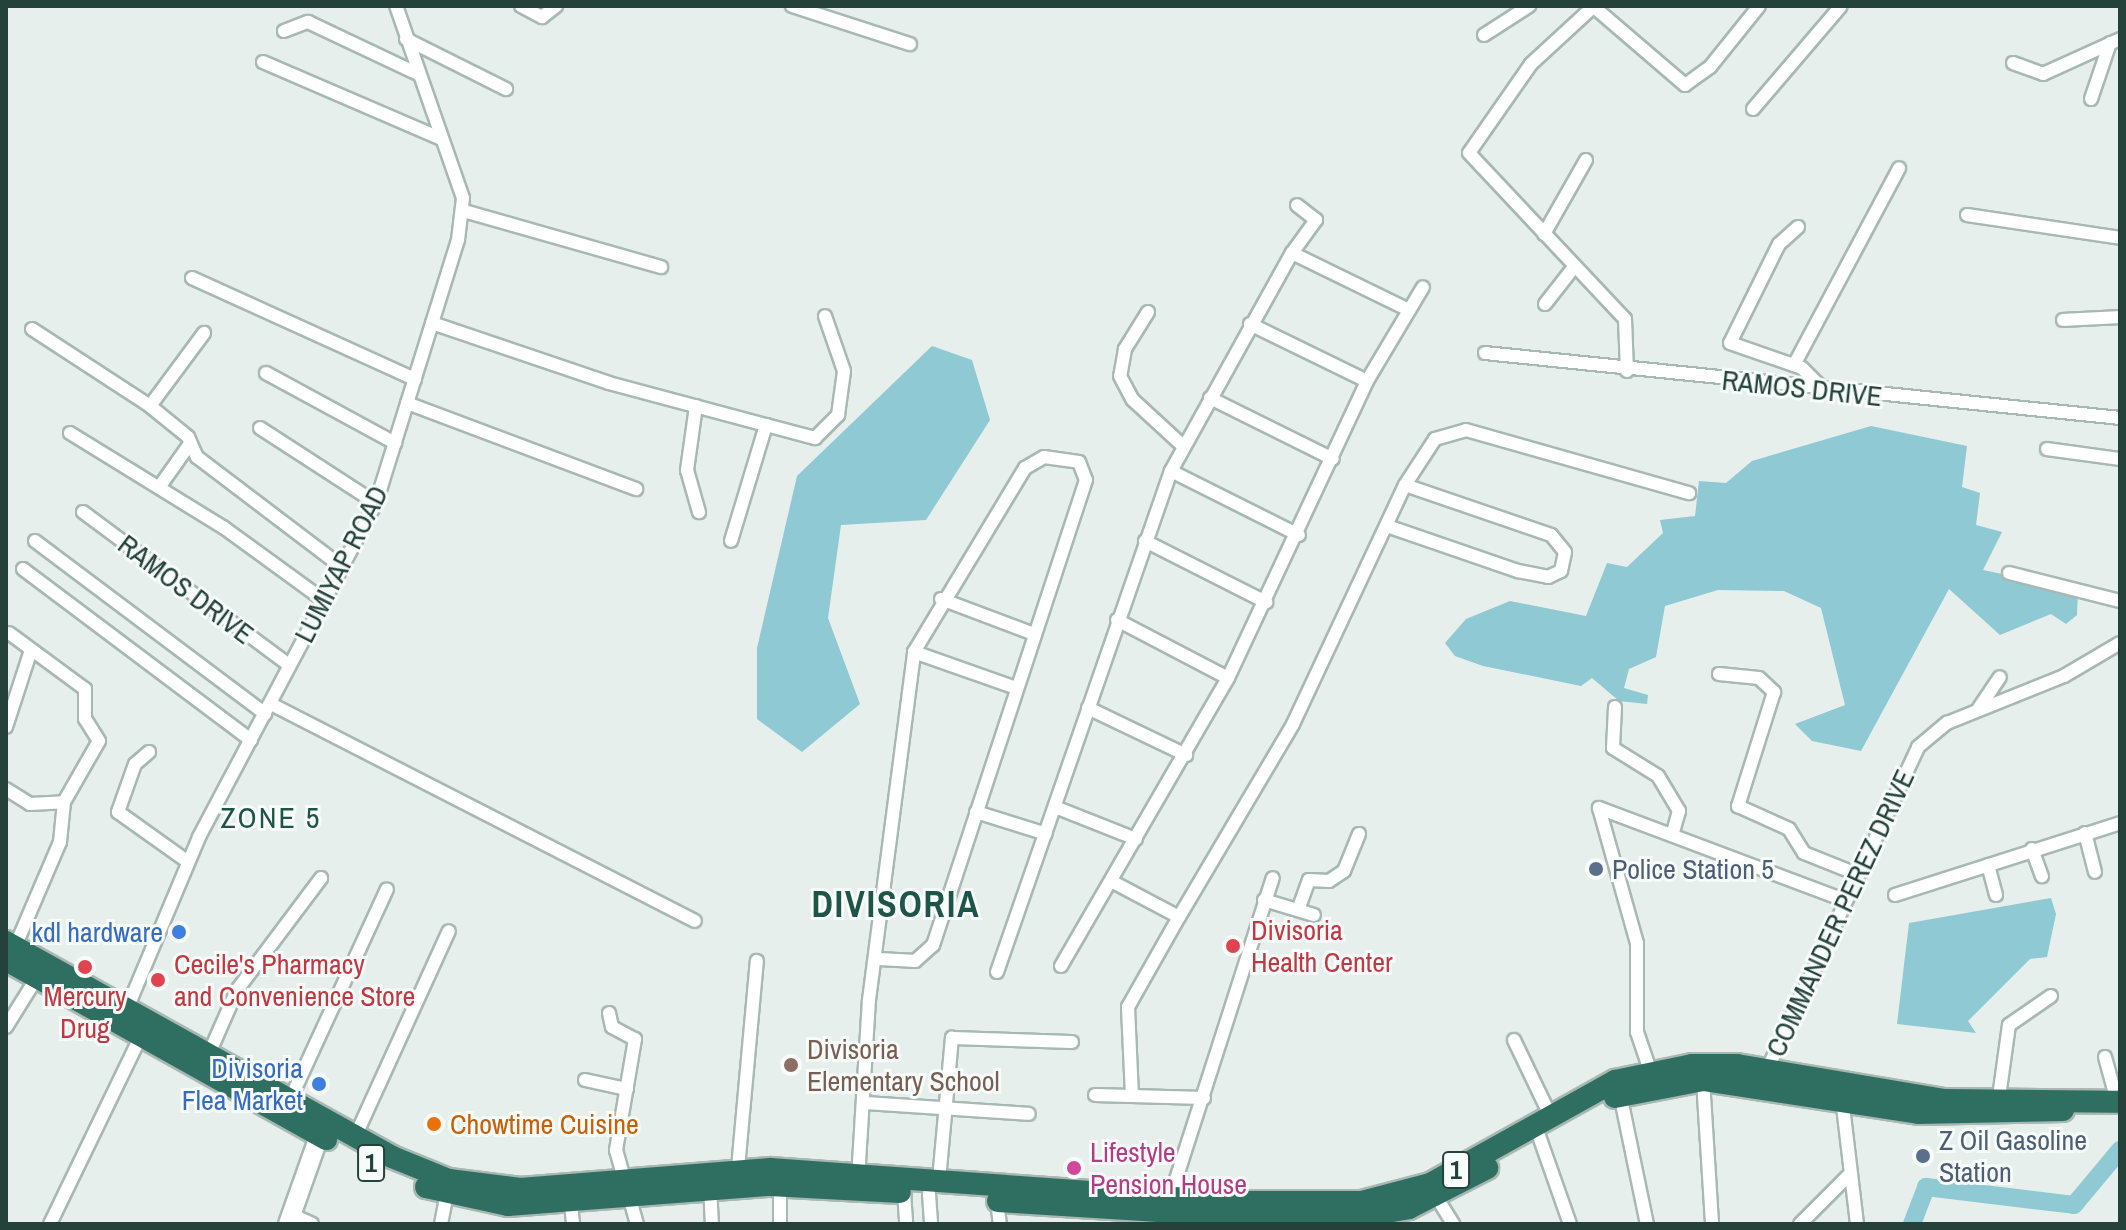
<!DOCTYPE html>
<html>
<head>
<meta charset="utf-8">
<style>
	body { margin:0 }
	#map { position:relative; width:2126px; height:1230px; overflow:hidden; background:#e6efeb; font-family:"Archivo Narrow",sans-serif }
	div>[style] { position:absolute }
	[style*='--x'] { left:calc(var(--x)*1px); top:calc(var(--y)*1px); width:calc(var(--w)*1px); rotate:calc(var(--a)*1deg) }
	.water>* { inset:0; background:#8ec9d4 }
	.river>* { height:18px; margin:-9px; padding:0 9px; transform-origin:9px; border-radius:9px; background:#8ec9d4 }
	.roads { filter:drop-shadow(2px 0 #a8b8b2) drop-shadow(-2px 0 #a8b8b2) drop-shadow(0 2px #a8b8b2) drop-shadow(0 -2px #a8b8b2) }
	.street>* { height:12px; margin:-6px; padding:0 6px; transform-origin:6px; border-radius:6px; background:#fff }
	.secondary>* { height:18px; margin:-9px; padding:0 9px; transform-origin:9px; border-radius:9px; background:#fff }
	.highway>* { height:22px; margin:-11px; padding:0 11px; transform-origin:11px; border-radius:11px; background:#2f6f62 }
	.dots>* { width:22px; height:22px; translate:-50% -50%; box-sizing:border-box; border:4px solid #f7fbf9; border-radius:50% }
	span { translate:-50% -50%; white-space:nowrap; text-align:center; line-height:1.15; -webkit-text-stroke:6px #f7fbf9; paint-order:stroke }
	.shield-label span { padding:2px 6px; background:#f7fbf9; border:2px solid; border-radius:6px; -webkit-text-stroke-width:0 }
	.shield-label { font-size:26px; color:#24423a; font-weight:700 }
	.street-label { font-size:28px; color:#24423a }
	.service-label { font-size:28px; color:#4e5e75 }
	.left { translate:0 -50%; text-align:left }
	.health-label { font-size:28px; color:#be3a42 }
	.shop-label { font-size:28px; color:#366cbe }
	.right { translate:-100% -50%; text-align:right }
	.education-label { font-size:28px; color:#785e54 }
	.food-label { font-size:28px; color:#c56008 }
	.hotel-label { font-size:28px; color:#b23c85 }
	.neighbourhood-label { font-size:30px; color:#1f5548; letter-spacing:2px }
	.district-label { font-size:36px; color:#1f5548; font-weight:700; letter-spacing:2px }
	.frame { position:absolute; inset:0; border:8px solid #24423a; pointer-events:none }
</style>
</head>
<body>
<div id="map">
	<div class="water">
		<i style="clip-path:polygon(932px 346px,972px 360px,990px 420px,926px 520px,841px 525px,828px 618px,860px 704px,802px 752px,757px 719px,757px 648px,797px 476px)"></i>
		<i style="clip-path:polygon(1871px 426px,1967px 446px,1962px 487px,1980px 493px,1976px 525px,2002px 532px,1983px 570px,2078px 590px,2077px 615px,2066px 624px,2051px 614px,2000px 635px,1949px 589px,1861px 751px,1812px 741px,1795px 724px,1845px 705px,1821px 608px,1784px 591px,1718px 590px,1665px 606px,1656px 657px,1629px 669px,1624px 688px,1648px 695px,1647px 704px,1619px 701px,1592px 678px,1581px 686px,1483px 666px,1455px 656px,1445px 643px,1466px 619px,1510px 601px,1586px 616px,1607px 563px,1627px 567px,1663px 533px,1660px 520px,1695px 516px,1699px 481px,1726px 483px,1752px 461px)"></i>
		<i style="clip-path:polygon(2051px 898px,2056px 914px,2047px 957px,2030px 959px,1968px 1021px,1976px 1033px,1897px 1024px,1909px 923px)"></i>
	</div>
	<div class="river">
		<i style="--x:1912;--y:1224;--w:40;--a:-69"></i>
		<i style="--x:1926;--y:1187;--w:149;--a:6.9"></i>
		<i style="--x:2074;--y:1205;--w:72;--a:-50.1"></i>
	</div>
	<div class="roads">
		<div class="street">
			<i style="--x:521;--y:6;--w:24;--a:28"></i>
			<i style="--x:542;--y:17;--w:18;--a:-38"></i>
			<i style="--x:792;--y:6;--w:124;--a:17.9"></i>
			<i style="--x:1594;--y:6;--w:86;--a:137.4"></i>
			<i style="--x:1531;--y:64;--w:108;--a:124.9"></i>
			<i style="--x:1469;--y:153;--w:228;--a:46.8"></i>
			<i style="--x:1625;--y:319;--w:52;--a:87.8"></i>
			<i style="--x:1594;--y:7;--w:120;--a:40.6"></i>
			<i style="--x:1685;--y:85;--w:31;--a:-36"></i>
			<i style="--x:1710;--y:67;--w:78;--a:-51.2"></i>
			<i style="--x:284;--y:31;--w:26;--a:-21"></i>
			<i style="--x:308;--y:22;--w:122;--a:25.3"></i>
			<i style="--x:1484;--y:35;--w:54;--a:-32.8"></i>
			<i style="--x:406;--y:39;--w:112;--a:26.6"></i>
			<i style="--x:263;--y:62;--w:195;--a:23.3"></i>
			<i style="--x:2013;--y:63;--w:32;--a:20"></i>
			<i style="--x:2043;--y:74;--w:85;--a:-24.4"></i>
			<i style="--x:2091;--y:99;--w:59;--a:-71.3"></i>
			<i style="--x:1753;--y:109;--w:135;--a:-49.5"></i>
			<i style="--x:464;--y:211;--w:205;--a:15.9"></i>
			<i style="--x:1967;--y:215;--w:155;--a:8.5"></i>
			<i style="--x:1798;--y:227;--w:25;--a:138"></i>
			<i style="--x:1779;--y:244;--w:110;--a:116.3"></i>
			<i style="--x:1730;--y:343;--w:76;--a:19.1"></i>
			<i style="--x:1802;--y:368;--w:30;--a:45"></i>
			<i style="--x:1544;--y:234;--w:85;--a:-60.4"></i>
			<i style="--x:1292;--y:253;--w:41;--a:-54"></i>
			<i style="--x:1316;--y:220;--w:24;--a:-142"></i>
			<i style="--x:192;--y:278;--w:245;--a:24.4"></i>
			<i style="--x:1545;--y:304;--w:47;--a:-51.9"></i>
			<i style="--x:1148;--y:312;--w:44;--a:121.9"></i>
			<i style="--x:1125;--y:349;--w:27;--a:100"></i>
			<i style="--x:1120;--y:376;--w:27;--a:62"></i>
			<i style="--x:1133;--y:400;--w:68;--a:42.6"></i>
			<i style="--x:2063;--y:320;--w:57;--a:-3"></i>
			<i style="--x:432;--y:323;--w:187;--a:18.7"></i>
			<i style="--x:609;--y:383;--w:163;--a:15"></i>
			<i style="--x:766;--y:425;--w:121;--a:106.8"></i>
			<i style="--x:1250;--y:324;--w:130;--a:26"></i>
			<i style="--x:32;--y:329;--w:141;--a:33.1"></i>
			<i style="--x:150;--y:406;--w:49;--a:39.2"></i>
			<i style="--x:188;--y:437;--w:22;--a:66"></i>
			<i style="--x:197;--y:457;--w:183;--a:37.2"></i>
			<i style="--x:1485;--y:353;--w:638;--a:5.84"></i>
			<i style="--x:1794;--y:365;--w:223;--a:-61.9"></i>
			<i style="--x:266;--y:373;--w:147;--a:28.5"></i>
			<i style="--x:1210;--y:398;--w:137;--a:26.4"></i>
			<i style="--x:407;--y:403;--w:245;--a:20.6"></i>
			<i style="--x:150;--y:406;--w:91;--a:-53.5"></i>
			<i style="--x:696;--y:406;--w:65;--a:98"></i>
			<i style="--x:687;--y:470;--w:44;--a:74.1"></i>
			<i style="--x:766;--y:425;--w:51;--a:14.9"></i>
			<i style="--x:815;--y:438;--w:33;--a:-45"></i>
			<i style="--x:838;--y:415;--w:44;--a:-82.2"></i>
			<i style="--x:844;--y:371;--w:58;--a:-109.1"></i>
			<i style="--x:260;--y:428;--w:138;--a:32.9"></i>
			<i style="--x:70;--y:433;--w:180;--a:31.6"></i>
			<i style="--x:223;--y:527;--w:126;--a:36"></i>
			<i style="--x:2047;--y:449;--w:74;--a:7.8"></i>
			<i style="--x:1171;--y:471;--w:143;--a:26.6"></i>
			<i style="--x:160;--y:486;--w:50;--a:-54.7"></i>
			<i style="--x:83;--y:512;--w:257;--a:36.6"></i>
			<i style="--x:1387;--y:526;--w:139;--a:19"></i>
			<i style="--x:1518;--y:571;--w:31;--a:11"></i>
			<i style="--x:1548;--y:577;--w:14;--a:-25"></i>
			<i style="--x:1561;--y:571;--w:19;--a:-78"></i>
			<i style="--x:1565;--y:552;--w:22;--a:-129"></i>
			<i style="--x:1551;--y:535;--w:154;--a:-161.1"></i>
			<i style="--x:35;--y:541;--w:288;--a:36.9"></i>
			<i style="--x:1145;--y:541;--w:136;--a:26.8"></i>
			<i style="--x:23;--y:569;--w:285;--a:36.9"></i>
			<i style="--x:2009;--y:573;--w:114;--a:14.2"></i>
			<i style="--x:941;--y:599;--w:99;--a:20.6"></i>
			<i style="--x:1117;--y:620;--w:125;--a:27.6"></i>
			<i style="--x:914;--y:652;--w:108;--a:19.4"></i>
			<i style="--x:1719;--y:674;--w:40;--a:5.7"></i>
			<i style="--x:1759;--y:678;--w:21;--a:43"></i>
			<i style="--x:1774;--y:692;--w:120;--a:107.5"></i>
			<i style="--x:1738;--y:806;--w:56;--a:24.3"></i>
			<i style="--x:1789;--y:829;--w:28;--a:58"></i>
			<i style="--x:1804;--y:853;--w:54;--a:21.8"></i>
			<i style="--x:271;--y:704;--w:476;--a:27.1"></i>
			<i style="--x:1615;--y:707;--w:41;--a:92.8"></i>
			<i style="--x:1613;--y:748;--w:53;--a:31.9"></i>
			<i style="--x:1658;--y:776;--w:41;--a:59"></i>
			<i style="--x:1679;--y:811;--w:25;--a:106"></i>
			<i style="--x:1088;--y:708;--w:109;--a:25.6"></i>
			<i style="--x:1979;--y:708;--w:37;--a:-56"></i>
			<i style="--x:6;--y:727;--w:81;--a:-72"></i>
			<i style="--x:149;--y:752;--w:18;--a:139"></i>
			<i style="--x:135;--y:764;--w:51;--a:109.5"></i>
			<i style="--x:118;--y:812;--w:86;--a:35.5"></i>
			<i style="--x:6;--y:789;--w:28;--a:32"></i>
			<i style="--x:30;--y:804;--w:34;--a:-3"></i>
			<i style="--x:64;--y:802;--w:70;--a:-60.2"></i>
			<i style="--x:99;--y:741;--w:26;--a:-122"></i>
			<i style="--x:85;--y:719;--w:30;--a:-90"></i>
			<i style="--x:85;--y:689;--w:94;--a:-143.6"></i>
			<i style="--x:1055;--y:807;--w:87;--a:21.6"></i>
			<i style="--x:1599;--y:808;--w:140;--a:74.3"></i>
			<i style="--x:1637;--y:943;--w:89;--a:90"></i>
			<i style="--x:1637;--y:1032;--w:46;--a:71.2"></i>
			<i style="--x:1599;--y:808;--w:259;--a:20.6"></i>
			<i style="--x:976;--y:812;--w:73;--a:17.4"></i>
			<i style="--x:2085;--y:833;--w:40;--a:75.6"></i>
			<i style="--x:2032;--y:849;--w:29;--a:70"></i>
			<i style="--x:1988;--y:865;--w:31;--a:75"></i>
			<i style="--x:1111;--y:881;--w:77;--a:27.9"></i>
			<i style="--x:1179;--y:917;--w:224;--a:-59.4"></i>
			<i style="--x:1293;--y:724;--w:264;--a:-64.9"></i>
			<i style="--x:1405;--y:485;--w:55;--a:-56.9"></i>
			<i style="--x:1435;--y:439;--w:32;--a:-16"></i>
			<i style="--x:1466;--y:430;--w:232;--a:15.8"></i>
			<i style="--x:1895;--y:895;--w:236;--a:-17.7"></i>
			<i style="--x:1264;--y:900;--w:52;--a:16.7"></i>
			<i style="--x:1298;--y:910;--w:32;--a:-70"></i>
			<i style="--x:1309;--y:880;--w:20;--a:3"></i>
			<i style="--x:1329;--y:881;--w:18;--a:-34"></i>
			<i style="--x:1344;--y:871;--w:40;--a:-68"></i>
			<i style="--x:15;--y:947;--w:114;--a:-66.8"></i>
			<i style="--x:60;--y:842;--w:40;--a:-84.3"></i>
			<i style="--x:1061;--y:966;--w:333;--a:-59.9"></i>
			<i style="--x:1228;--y:678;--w:328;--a:-64.9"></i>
			<i style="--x:1367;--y:381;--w:109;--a:-59.2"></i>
			<i style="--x:997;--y:972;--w:530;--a:-70.85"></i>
			<i style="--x:1171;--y:471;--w:249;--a:-61"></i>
			<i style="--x:1292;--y:253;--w:130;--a:26"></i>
			<i style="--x:126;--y:1011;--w:189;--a:-67.2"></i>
			<i style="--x:199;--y:837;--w:378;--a:-62.1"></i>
			<i style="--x:376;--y:503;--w:275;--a:-72.7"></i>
			<i style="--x:458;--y:240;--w:42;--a:-83.2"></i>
			<i style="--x:463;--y:198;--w:203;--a:-109.2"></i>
			<i style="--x:609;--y:1013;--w:14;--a:78"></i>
			<i style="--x:612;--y:1027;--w:26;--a:28"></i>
			<i style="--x:635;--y:1039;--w:113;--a:99.7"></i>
			<i style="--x:616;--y:1150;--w:77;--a:74.2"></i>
			<i style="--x:6;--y:1027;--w:57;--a:-58"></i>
			<i style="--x:1514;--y:1040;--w:81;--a:64.4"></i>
			<i style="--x:208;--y:1056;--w:72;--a:-66.3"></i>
			<i style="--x:237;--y:990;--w:140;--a:-53.1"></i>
			<i style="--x:2105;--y:1057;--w:46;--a:74.7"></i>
			<i style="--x:1766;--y:1072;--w:359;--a:-64.9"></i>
			<i style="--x:1918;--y:747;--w:38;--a:-40"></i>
			<i style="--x:1947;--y:723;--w:126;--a:-21.9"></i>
			<i style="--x:2064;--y:676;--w:65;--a:-30.5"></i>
			<i style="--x:585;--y:1080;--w:43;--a:12.1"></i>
			<i style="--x:1703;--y:1080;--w:144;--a:86.4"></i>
			<i style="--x:1620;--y:1094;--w:133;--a:78.3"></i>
			<i style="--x:1095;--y:1095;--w:109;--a:1.6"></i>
			<i style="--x:1132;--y:1096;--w:89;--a:-92.6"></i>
			<i style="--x:1128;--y:1007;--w:103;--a:-60.5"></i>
			<i style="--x:1999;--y:1097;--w:73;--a:-82.1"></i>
			<i style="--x:2009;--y:1025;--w:51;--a:-34.6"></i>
			<i style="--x:1842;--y:1098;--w:127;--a:83.2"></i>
			<i style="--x:289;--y:1102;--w:234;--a:-65.3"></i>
			<i style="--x:864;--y:1103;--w:165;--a:3.8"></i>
			<i style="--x:1539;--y:1136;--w:93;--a:70.6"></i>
			<i style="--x:355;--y:1137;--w:226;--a:-65.5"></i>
			<i style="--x:738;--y:1168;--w:208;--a:-84.8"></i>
			<i style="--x:858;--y:1179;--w:179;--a:-86.5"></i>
			<i style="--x:869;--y:1000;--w:351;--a:-82.6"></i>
			<i style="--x:914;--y:652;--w:215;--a:-58.9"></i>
			<i style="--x:1025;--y:468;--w:22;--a:-30"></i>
			<i style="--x:1044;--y:457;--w:35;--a:8"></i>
			<i style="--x:1079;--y:462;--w:19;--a:69"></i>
			<i style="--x:1086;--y:480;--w:490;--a:108.2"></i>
			<i style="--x:933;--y:945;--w:24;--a:138"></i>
			<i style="--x:915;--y:961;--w:35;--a:-177"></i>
			<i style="--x:939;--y:1180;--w:143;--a:-84.8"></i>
			<i style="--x:952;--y:1038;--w:120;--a:1.9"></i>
			<i style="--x:710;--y:1187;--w:37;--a:87"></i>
			<i style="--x:904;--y:1192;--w:32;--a:86"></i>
			<i style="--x:929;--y:1194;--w:30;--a:86"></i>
			<i style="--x:1437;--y:1198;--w:31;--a:58"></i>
			<i style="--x:997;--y:1201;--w:23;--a:83"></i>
			<i style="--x:1169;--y:1201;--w:339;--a:-72.2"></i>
			<i style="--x:571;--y:1204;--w:20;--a:84"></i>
			<i style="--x:290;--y:1214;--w:24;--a:24"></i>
			<i style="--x:50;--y:1224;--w:207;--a:-64.2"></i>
			<i style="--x:441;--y:1224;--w:37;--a:-79"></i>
			<i style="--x:780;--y:1224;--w:41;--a:-90"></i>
			<i style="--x:1800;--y:1224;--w:71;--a:-45"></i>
		</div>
		<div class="secondary">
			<i style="--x:288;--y:1224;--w:105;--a:-70.5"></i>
		</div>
		<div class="highway">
			<i style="--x:6;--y:942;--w:442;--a:29.1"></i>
			<i style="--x:392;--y:1157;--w:61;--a:22"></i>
			<i style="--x:449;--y:1180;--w:72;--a:7.2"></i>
			<i style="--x:520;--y:1189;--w:251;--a:-4.6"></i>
			<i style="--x:770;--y:1169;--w:465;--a:4.1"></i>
			<i style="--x:1234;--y:1202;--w:128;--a:0"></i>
			<i style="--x:1362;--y:1202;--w:70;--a:-14.8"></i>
			<i style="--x:1430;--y:1184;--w:212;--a:-29.1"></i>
			<i style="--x:1615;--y:1081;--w:79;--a:-11.7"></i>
			<i style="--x:1692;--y:1065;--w:45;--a:0"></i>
			<i style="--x:1737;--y:1065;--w:209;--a:9.6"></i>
			<i style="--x:1943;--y:1100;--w:177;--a:0.6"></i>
			<i style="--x:6;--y:960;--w:367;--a:29.2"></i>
			<i style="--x:1615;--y:1097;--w:90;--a:-10.9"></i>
			<i style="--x:1703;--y:1080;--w:218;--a:8.7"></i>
			<i style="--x:1918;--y:1113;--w:145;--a:-1.2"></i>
			<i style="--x:426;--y:1187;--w:84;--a:12.4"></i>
			<i style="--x:508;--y:1205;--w:263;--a:-4.4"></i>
			<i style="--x:770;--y:1185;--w:130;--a:3.1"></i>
			<i style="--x:998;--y:1201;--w:332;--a:3.6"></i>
			<i style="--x:1329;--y:1222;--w:81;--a:-9.9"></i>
			<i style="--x:1409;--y:1208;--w:88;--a:-27.1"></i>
		</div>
	</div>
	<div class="dots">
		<i style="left:1596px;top:869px;background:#5c6f8a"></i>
		<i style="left:179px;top:932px;background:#3f7fe0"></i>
		<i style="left:1233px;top:946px;background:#e0444e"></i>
		<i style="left:85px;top:967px;background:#e0444e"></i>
		<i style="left:158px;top:980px;background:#e0444e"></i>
		<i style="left:791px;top:1065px;background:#8d6e63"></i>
		<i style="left:319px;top:1084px;background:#3f7fe0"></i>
		<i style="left:434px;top:1124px;background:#e8710a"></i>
		<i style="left:1923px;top:1156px;background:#5c6f8a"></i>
		<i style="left:1074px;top:1168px;background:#d1479c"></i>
	</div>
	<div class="shield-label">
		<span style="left:371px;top:1163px">1</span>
		<span style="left:1456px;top:1170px">1</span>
	</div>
	<div class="street-label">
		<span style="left:1802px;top:388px;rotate:6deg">RAMOS DRIVE</span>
		<span style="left:341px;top:564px;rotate:-63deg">LUMIYAP ROAD</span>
		<span style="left:186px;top:589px;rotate:37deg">RAMOS DRIVE</span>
		<span style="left:1840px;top:913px;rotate:-65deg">COMMANDER PEREZ DRIVE</span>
	</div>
	<div class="service-label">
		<span class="left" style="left:1612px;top:869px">Police Station 5</span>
		<span class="left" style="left:1939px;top:1156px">Z Oil Gasoline<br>Station</span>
	</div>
	<div class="health-label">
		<span class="left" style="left:1251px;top:946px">Divisoria<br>Health Center</span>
		<span class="left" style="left:174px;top:980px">Cecile's Pharmacy<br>and Convenience Store</span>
		<span style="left:85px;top:1012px">Mercury<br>Drug</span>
	</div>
	<div class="shop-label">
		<span class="right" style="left:163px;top:932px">kdl hardware</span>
		<span class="right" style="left:303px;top:1084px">Divisoria<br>Flea Market</span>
	</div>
	<div class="education-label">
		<span class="left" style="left:807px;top:1065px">Divisoria<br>Elementary School</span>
	</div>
	<div class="food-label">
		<span class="left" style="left:450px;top:1124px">Chowtime Cuisine</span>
	</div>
	<div class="hotel-label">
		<span class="left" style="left:1090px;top:1168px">Lifestyle<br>Pension House</span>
	</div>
	<div class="neighbourhood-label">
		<span style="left:271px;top:817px">ZONE 5</span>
	</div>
	<div class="district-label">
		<span style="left:896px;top:905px">DIVISORIA</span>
	</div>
	<div class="frame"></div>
</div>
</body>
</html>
